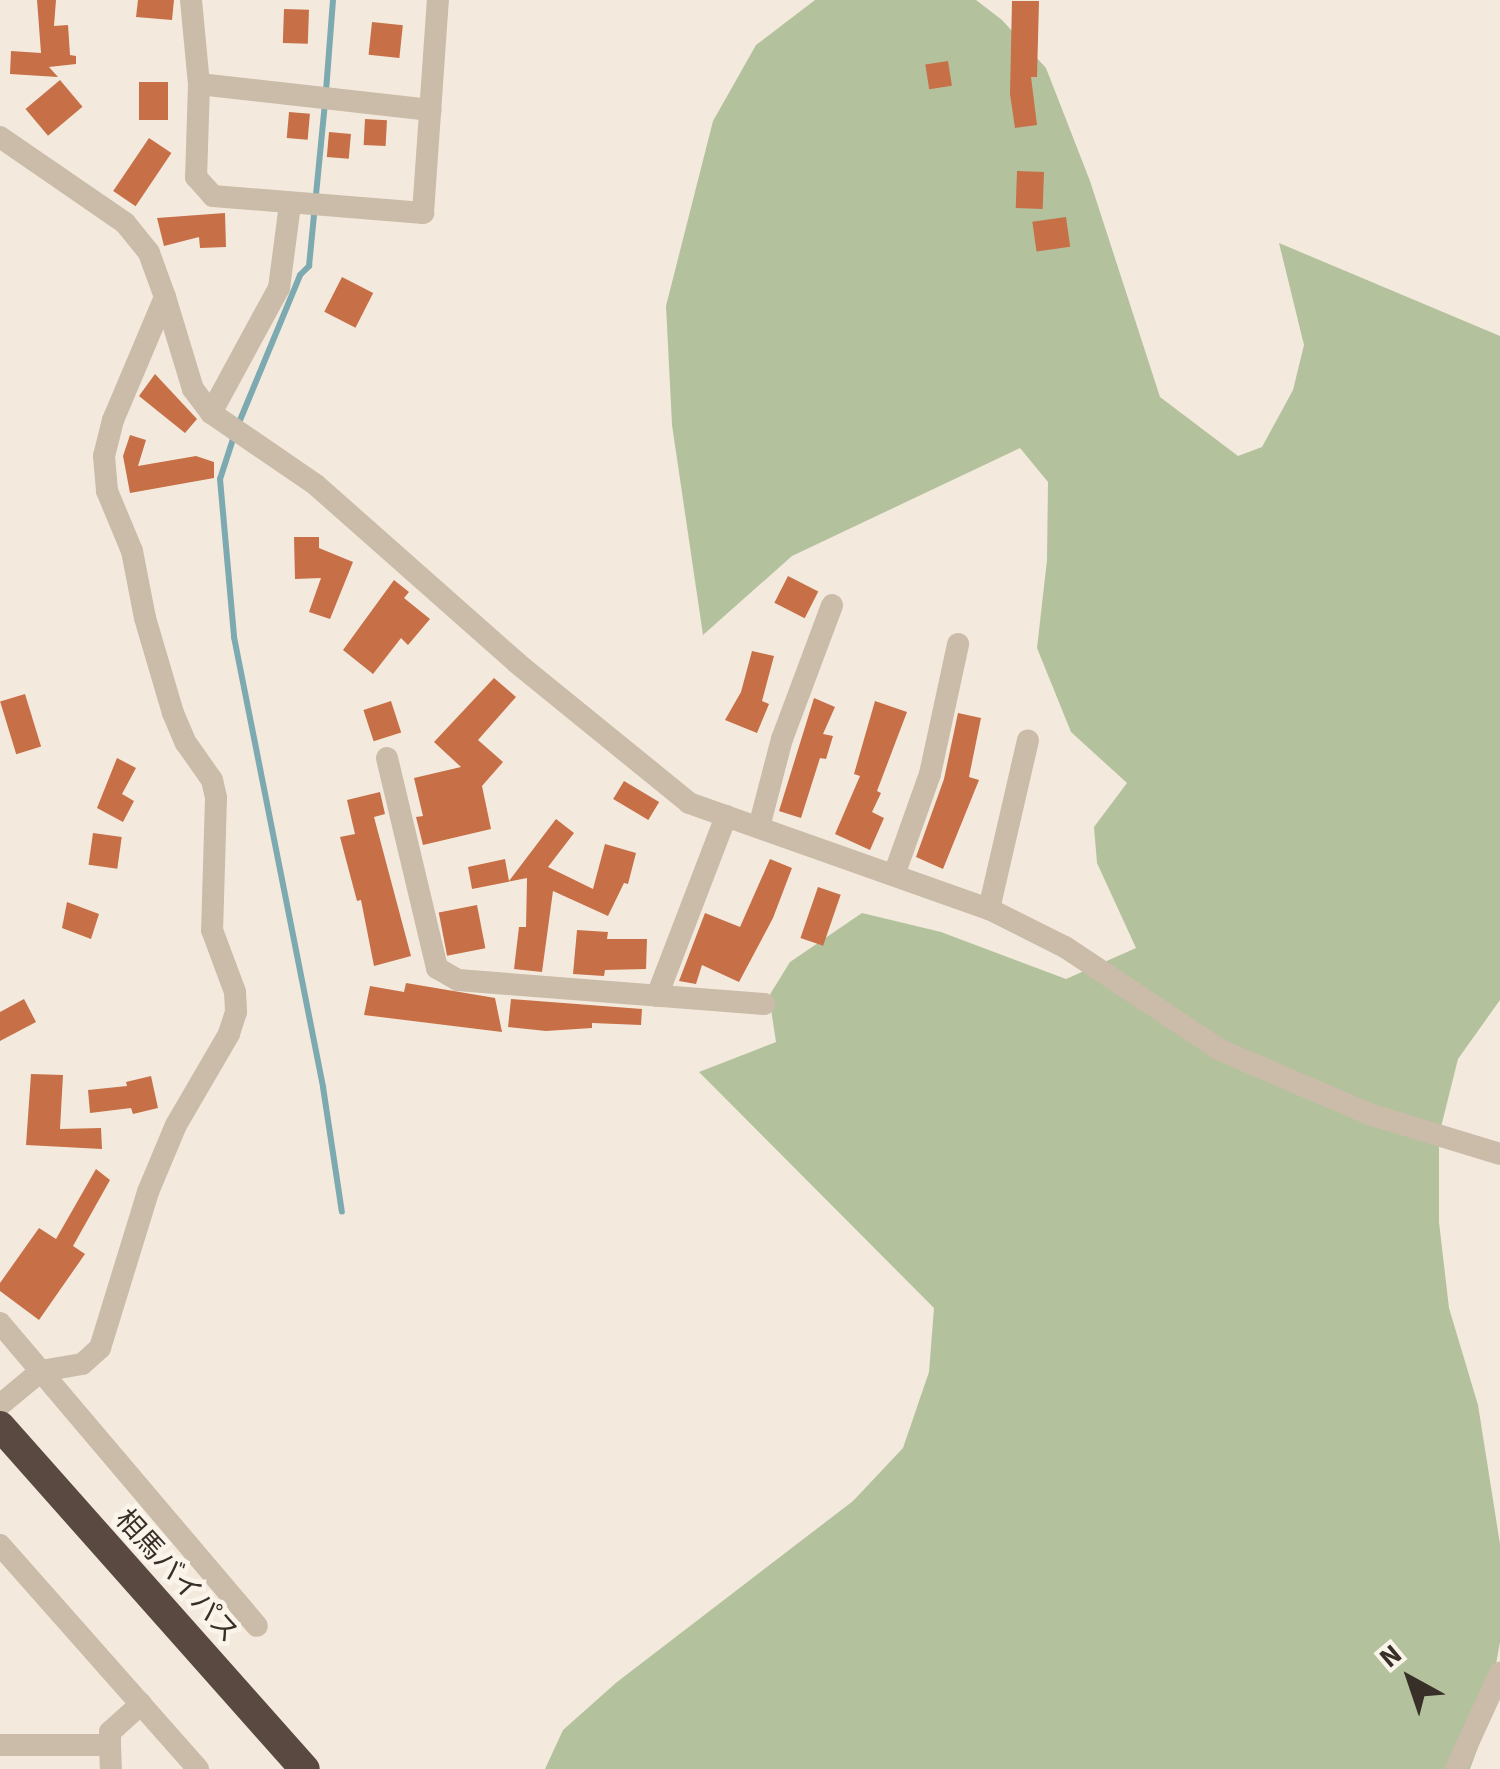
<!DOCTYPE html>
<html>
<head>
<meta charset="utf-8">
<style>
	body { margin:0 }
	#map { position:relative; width:1500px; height:1769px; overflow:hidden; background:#f3eadd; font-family:"Source Sans 3","Noto Sans JP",sans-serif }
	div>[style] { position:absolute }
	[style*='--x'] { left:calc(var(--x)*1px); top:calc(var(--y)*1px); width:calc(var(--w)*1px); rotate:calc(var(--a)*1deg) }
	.green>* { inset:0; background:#b3c29d }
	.stream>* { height:6px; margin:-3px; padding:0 3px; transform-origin:3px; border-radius:3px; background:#7caab0 }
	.building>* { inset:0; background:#c76f47; transform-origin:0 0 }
	.minor>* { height:22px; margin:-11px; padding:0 11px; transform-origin:11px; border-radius:11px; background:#cbbba9 }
	.highway>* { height:30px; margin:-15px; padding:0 15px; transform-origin:15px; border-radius:15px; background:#594940 }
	span { translate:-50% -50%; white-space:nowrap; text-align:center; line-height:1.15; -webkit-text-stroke:9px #faf4ea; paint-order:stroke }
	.street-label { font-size:28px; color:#382f29 }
	.north { position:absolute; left:1360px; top:1629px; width:100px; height:100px; -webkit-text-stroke:8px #faf4ea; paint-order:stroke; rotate:320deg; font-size:28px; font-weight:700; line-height:40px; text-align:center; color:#382f29 }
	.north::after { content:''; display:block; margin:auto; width:35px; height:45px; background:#382f29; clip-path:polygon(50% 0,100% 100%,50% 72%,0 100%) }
</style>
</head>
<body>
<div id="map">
	<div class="green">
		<i style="clip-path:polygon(815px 0,976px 0,1002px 20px,1046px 68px,1090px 181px,1160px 397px,1238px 456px,1262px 447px,1293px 390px,1304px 345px,1279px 243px,1500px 336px,1500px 1000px,1458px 1059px,1439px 1135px,1439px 1222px,1449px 1308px,1478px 1405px,1500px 1544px,1500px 1642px,1484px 1731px,1470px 1769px,545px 1769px,563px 1730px,617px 1682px,853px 1501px,903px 1448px,929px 1372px,934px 1308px,699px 1072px,776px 1042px,769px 996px,790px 962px,862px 913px,941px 932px,1066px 979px,1136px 948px,1097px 863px,1094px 827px,1127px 783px,1071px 732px,1037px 648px,1047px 560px,1048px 482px,1020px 448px,792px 556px,703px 635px,672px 425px,666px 306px,713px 121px,756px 45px)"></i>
	</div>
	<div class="stream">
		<i style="--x:326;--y:91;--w:91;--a:-85.6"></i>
		<i style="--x:238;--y:425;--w:162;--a:-67.5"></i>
		<i style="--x:300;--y:275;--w:13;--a:-45"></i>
		<i style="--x:309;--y:266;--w:163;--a:-84.4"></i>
		<i style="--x:234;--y:436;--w:45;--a:108"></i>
		<i style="--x:220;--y:479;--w:159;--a:84.9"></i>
		<i style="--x:234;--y:637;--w:459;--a:78.8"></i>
		<i style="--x:323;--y:1087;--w:126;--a:81.4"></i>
	</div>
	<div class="building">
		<i style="clip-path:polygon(37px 0,56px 0,54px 26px,68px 25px,70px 55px,76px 56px,76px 64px,49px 67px,58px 77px,10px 74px,11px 51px,41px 53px)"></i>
		<i style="clip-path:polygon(138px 0,174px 0,172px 20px,136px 17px)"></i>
		<i style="clip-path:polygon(1012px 1px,1039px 1px,1037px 77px,1031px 77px,1037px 125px,1015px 128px,1010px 94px)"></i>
		<i style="left:284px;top:9px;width:25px;height:34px;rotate:2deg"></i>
		<i style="left:372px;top:22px;width:31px;height:33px;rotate:6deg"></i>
		<i style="left:948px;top:61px;width:25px;height:23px;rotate:81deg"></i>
		<i style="left:60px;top:80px;width:35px;height:45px;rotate:50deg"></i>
		<i style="left:168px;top:82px;width:38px;height:29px;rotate:90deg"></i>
		<i style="left:289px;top:112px;width:21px;height:26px;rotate:5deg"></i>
		<i style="left:365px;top:119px;width:22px;height:26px;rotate:3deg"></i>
		<i style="left:329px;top:132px;width:22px;height:25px;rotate:5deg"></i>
		<i style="left:149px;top:138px;width:27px;height:64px;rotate:34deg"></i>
		<i style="left:1017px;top:171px;width:27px;height:37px;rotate:2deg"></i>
		<i style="clip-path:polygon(225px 213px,226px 247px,200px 248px,199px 237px,164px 246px,157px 218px)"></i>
		<i style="left:1066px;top:217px;width:30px;height:34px;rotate:82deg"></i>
		<i style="left:342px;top:277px;width:35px;height:39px;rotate:27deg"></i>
		<i style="clip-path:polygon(155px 374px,197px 419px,185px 433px,139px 396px)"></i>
		<i style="clip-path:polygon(130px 435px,146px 440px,138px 466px,196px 456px,214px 462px,214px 478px,130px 493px,123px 456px)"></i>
		<i style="clip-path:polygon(294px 537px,319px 537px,319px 548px,353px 562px,330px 619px,309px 612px,321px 578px,295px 579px)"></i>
		<i style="left:788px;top:576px;width:34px;height:30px;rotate:27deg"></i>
		<i style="clip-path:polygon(394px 580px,409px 592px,404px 598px,430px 619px,408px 645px,401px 638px,373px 674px,343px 650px)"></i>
		<i style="clip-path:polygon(752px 651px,774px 656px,762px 701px,769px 704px,757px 733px,725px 720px,741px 692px)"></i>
		<i style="clip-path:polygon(494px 678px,516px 697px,478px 740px,503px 762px,482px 786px,491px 829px,423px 845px,416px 817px,423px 816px,414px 778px,461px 767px,434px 742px)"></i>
		<i style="left:25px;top:694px;width:55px;height:26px;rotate:73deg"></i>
		<i style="clip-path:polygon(814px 698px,835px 707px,823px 734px,833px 736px,826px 759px,820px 758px,801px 818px,779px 811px)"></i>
		<i style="left:391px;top:701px;width:33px;height:29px;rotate:72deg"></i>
		<i style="clip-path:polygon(875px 701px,907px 712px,877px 791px,881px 793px,872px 812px,884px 818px,870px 850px,835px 834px,860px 776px,854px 774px)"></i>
		<i style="clip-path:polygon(958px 713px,981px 718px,969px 777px,979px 780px,943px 869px,916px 857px,944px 779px)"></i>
		<i style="clip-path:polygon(117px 758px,136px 768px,122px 794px,134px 801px,123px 822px,97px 808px)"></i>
		<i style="left:624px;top:781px;width:41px;height:21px;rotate:31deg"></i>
		<i style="clip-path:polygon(380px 792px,385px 814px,374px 817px,411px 956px,374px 966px,361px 900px,357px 901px,340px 837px,355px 834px,347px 800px)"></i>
		<i style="clip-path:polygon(556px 819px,574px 833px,548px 867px,593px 889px,605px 844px,636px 853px,628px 884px,624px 883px,608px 916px,553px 891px,542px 972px,514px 969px,519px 927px,526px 927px,527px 878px,472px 889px,468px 867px,505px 859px,509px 881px)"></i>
		<i style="left:93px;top:833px;width:29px;height:32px;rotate:8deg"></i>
		<i style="clip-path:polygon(770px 859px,792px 868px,773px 918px,739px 982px,702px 965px,696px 984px,679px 981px,705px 913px,740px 927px)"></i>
		<i style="left:818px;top:887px;width:24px;height:54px;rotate:19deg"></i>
		<i style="clip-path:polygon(67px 902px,99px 914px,91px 939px,62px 928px)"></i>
		<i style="left:477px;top:905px;width:44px;height:39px;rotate:79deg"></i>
		<i style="clip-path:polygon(577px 930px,608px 932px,607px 939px,647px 939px,646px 969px,605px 970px,604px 976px,573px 974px)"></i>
		<i style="clip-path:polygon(406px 983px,495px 998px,502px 1032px,364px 1015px,370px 986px,404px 992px)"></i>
		<i style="clip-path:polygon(24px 999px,36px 1022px,0 1041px,0 1012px)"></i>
		<i style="clip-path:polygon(511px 999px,642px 1009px,641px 1025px,592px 1023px,592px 1028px,546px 1031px,508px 1027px)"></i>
		<i style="clip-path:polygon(31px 1074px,63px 1075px,60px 1129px,101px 1128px,102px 1149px,26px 1145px)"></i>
		<i style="clip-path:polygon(151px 1076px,158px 1108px,133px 1114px,131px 1108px,90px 1113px,88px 1090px,127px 1086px,126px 1082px)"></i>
		<i style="clip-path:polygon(96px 1169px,110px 1180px,73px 1246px,85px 1254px,39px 1320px,0 1291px,0 1283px,39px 1228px,56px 1239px)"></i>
	</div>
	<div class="minor">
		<i style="--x:191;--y:0;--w:84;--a:84.6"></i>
		<i style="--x:199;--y:84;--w:93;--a:91.8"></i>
		<i style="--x:196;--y:177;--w:25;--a:48"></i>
		<i style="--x:213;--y:196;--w:211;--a:4.6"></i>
		<i style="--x:423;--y:213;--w:214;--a:-86"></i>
		<i style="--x:199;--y:84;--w:233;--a:6.4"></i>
		<i style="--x:0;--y:137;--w:152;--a:34.5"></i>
		<i style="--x:125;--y:223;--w:38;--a:51"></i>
		<i style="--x:149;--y:253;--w:47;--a:70"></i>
		<i style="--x:165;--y:297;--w:134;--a:112.9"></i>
		<i style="--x:113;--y:420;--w:37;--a:104"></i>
		<i style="--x:104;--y:456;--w:35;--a:85"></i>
		<i style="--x:107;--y:491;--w:65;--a:67.4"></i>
		<i style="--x:132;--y:551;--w:68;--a:79"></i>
		<i style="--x:145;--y:618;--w:99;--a:73.6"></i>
		<i style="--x:173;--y:713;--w:33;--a:67"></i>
		<i style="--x:186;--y:743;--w:45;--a:54.9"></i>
		<i style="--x:212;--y:780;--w:18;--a:77"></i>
		<i style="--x:216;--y:798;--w:132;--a:91.7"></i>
		<i style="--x:212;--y:930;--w:66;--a:69.6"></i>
		<i style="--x:235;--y:992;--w:20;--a:87"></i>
		<i style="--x:236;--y:1012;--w:23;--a:108"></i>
		<i style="--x:229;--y:1034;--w:105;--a:120.2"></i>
		<i style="--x:176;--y:1125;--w:73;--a:112.7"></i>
		<i style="--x:148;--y:1192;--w:163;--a:107.1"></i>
		<i style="--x:100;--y:1348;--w:24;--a:138"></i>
		<i style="--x:82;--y:1364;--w:42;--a:170.3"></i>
		<i style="--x:41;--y:1371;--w:53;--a:140.3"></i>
		<i style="--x:165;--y:297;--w:96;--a:73.1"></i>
		<i style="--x:193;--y:389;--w:30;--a:53"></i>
		<i style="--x:211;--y:413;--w:127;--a:34.4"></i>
		<i style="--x:316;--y:485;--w:268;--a:41.5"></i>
		<i style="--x:517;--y:663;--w:222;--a:39.1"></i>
		<i style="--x:689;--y:803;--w:318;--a:19.5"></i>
		<i style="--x:989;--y:909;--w:85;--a:26.6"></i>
		<i style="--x:1065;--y:947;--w:186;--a:33.6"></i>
		<i style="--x:1220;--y:1050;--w:165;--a:23.2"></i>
		<i style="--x:1372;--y:1115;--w:134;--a:16.9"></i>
		<i style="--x:211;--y:413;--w:142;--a:-61.5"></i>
		<i style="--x:279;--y:288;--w:84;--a:-82.5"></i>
		<i style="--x:387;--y:758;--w:216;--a:76.6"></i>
		<i style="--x:437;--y:968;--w:24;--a:30"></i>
		<i style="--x:458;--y:980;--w:307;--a:4.5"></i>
		<i style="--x:759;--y:827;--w:91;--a:-75.4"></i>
		<i style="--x:782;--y:739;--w:143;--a:-69.5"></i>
		<i style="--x:894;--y:875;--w:107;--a:-70.4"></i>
		<i style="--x:930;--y:774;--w:133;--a:-77.8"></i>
		<i style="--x:989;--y:909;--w:173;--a:-77"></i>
		<i style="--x:657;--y:996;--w:193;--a:-69"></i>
		<i style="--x:0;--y:1323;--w:397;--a:49.7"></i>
		<i style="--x:0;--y:1545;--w:299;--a:48.5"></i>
		<i style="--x:0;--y:1745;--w:110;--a:0"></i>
		<i style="--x:110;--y:1745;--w:24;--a:88"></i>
		<i style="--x:110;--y:1745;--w:13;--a:-90"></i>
		<i style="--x:110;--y:1732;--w:42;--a:-42.1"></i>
		<i style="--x:1456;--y:1769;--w:106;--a:-65.4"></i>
	</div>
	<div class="highway">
		<i style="--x:0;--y:1426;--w:459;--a:48.4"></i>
	</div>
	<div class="street-label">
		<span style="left:177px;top:1576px;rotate:48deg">相馬バイパス</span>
	</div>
	<div class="north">N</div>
</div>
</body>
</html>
